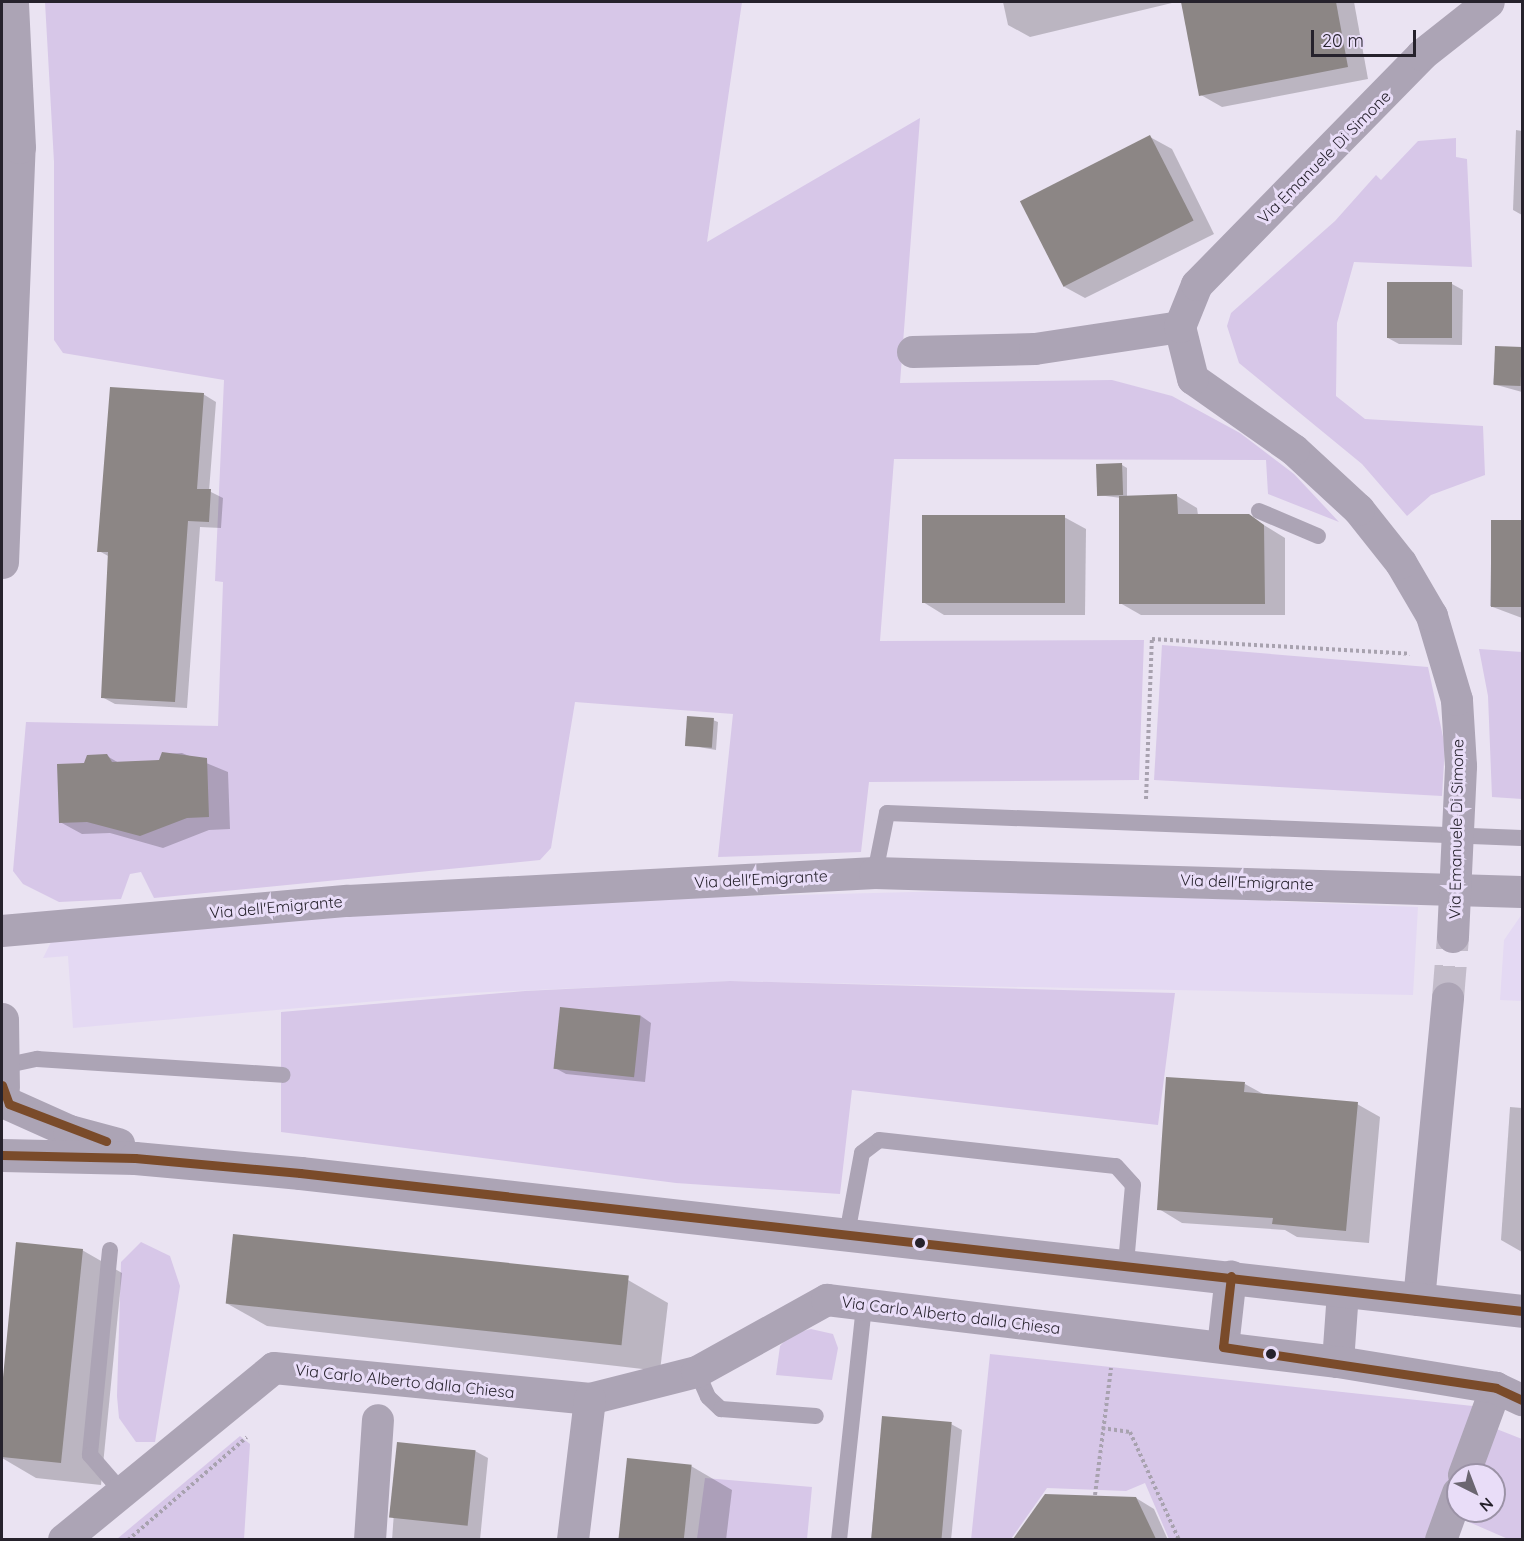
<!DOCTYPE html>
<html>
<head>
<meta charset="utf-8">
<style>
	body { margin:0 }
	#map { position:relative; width:1524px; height:1541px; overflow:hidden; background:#eae3f2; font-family:Quicksand,sans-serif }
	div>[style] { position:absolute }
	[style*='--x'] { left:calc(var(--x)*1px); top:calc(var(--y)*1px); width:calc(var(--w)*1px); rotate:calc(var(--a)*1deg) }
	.built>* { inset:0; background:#e4d9f3 }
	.green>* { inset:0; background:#d7c7e8 }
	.shadow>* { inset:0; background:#0003 }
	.building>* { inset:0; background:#8c8685; transform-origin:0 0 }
	.minor-tunnel>* { height:32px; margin-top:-16px; transform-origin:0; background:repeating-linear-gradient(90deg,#c3bcca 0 32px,transparent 0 48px) }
	.path>* { height:4px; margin-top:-2px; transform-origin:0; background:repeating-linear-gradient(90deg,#a8a2af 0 3px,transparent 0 6px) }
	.service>* { height:16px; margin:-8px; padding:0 8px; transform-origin:8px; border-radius:8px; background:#aca4b5 }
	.minor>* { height:32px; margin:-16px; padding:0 16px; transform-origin:16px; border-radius:16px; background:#aca4b5 }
	.tertiary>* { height:33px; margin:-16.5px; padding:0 16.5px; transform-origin:16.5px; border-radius:16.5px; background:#aca4b5 }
	.bus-1>* { height:9px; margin:-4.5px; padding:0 4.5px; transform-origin:4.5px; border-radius:4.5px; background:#7a4b2a }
	.dots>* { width:16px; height:16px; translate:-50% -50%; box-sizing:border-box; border:3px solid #e9ddf8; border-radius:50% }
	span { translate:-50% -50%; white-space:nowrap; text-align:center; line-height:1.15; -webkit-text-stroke:6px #e9ddf8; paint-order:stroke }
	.street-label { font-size:16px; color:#26222c }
	.frame { position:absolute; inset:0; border:3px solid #26222c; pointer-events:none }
	.north { position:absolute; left:1446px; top:1463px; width:60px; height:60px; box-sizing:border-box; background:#e9ddf8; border:2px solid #9b92a6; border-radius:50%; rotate:138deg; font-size:16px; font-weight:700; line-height:24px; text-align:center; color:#26222c }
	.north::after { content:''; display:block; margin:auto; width:21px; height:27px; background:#6b6671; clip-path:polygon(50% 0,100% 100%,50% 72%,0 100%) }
	.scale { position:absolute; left:1311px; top:30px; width:105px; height:27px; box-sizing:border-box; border:3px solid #26222c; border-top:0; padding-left:8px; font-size:18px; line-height:21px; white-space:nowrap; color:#26222c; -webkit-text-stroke:4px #e9ddf8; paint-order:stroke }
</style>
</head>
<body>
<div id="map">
	<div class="built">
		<i style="clip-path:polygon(996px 890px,1418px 907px,1413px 995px,730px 981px,468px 993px,73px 1028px,68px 956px,43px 958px,53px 938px,512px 902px)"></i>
		<i style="clip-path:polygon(1522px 914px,1522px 1001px,1500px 1000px,1504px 940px)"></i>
	</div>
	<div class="green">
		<i style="clip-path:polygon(45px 2px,742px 2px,707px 242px,920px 118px,900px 383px,1112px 380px,1172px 396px,1240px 433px,1294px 474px,1339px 522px,1268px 494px,1266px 460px,894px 459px,880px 641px,1144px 640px,1139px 780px,869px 782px,861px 852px,718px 857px,733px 714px,575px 702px,551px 848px,540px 860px,154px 898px,141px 872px,130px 874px,121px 899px,59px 902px,23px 884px,13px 871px,26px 722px,218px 726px,223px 582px,215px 581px,224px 380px,63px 353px,54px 340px,54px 162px)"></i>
		<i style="clip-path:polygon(1456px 138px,1456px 157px,1467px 159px,1472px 267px,1354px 262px,1337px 323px,1336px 396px,1365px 419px,1483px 426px,1485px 475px,1431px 495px,1407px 516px,1362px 464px,1239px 363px,1227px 326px,1231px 313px,1335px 221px,1376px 175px,1381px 180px,1418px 141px)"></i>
		<i style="clip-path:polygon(1162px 645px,1428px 667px,1445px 746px,1442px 796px,1154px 780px)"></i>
		<i style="clip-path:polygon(1479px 649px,1522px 652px,1522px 799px,1492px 797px,1488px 696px)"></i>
		<i style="clip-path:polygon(730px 981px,1175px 993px,1158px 1125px,852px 1090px,840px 1194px,676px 1183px,281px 1132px,281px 1012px,525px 991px)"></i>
		<i style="clip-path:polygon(141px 1242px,170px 1256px,180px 1286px,155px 1442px,136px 1442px,119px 1418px,117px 1396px,121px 1262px)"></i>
		<i style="clip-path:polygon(811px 1329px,833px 1334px,838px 1348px,832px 1380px,776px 1375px,780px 1346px,791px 1334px)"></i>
		<i style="clip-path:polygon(990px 1354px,1482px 1407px,1435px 1539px,1169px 1539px,1145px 1483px,1126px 1491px,1047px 1488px,1011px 1539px,971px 1540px)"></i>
		<i style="clip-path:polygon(1494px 1428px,1522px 1439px,1522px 1539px,1508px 1539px,1462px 1519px,1465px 1511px,1494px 1511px,1494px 1475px,1477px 1475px)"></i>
		<i style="clip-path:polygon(240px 1436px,250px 1444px,244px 1539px,117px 1539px)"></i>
		<i style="clip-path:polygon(705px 1478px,812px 1487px,807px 1539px,697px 1539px)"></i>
	</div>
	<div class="shadow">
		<i style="clip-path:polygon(1003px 2px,1171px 2px,1172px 3px,1030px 37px,1008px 25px)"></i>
		<i style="clip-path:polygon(1224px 2px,1354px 2px,1368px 79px,1222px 107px,1201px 95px,1184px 9px)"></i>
		<i style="clip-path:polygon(1516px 130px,1522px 131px,1522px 215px,1513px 210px)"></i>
		<i style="clip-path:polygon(1150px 137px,1172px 149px,1214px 234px,1085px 298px,1063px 286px)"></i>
		<i style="clip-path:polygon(1452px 284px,1463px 290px,1462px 345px,1399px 344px,1388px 338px)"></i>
		<i style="clip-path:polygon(1496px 347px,1522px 349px,1522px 392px,1493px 384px)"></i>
		<i style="clip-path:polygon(203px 394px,216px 402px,209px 491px,223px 498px,221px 528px,200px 527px,187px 708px,115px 704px,102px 697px,110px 557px,99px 551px)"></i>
		<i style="clip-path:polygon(1122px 465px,1127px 468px,1127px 498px,1177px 496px,1197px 508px,1198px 515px,1249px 516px,1285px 538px,1285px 615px,1141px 615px,1120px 603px,1121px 498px,1098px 495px)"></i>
		<i style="clip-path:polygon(1064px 517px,1086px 529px,1085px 615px,944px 615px,923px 602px)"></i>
		<i style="clip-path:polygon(1492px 521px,1522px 522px,1522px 618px,1490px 606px)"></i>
		<i style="clip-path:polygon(713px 720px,718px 722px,716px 750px,687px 745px)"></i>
		<i style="clip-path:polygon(182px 753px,228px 772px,230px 829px,209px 830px,163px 848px,110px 833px,82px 834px,60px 822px,85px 764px,107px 756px,119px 763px,160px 762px,163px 754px)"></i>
		<i style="clip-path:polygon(641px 1016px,651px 1023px,645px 1082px,566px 1074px,555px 1068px)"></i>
		<i style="clip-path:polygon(1245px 1084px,1265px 1095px,1357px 1104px,1380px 1117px,1369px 1243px,1297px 1237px,1285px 1230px,1182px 1223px,1159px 1209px)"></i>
		<i style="clip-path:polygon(1510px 1107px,1522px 1108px,1522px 1252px,1501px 1240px)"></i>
		<i style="clip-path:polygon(18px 1243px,82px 1250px,122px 1273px,101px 1485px,36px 1478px,2px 1458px)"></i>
		<i style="clip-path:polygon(628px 1280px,668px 1303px,660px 1371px,267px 1326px,226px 1303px)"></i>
		<i style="clip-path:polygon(883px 1417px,951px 1424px,962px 1430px,951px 1540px,871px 1540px)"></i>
		<i style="clip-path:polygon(399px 1443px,475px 1451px,488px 1458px,480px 1540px,392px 1540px)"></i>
		<i style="clip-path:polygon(629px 1459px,691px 1466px,732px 1490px,726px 1540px,619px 1540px)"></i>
		<i style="clip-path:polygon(1046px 1495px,1136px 1498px,1154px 1509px,1168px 1540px,1015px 1540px)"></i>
	</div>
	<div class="building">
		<i style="clip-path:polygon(1181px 2px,1336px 2px,1348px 67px,1199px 96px)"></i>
		<i style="left:1150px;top:135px;width:96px;height:146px;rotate:63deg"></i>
		<i style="left:1387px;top:282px;width:65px;height:56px"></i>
		<i style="left:1495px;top:346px;width:27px;height:39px;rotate:2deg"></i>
		<i style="clip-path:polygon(110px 387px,204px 393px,197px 489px,211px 489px,209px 522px,188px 521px,175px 702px,101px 698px,108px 552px,97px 552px)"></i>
		<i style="left:1122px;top:463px;width:32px;height:26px;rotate:88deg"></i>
		<i style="clip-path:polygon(1177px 494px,1178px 514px,1249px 514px,1264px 525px,1265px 604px,1119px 604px,1119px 496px)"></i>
		<i style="left:922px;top:515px;width:143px;height:88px"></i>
		<i style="left:1491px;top:520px;width:31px;height:87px"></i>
		<i style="left:687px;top:716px;width:27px;height:30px;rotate:4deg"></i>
		<i style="clip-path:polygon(162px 752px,207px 758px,209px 817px,187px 818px,140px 836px,87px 822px,59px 823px,57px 764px,84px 763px,87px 755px,107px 754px,112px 762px,159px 760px)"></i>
		<i style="left:560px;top:1007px;width:81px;height:62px;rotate:6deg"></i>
		<i style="clip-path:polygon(1166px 1077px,1245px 1082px,1244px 1092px,1358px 1102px,1346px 1231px,1272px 1224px,1273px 1218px,1157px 1210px)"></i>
		<i style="left:233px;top:1234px;width:398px;height:70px;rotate:6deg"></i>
		<i style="clip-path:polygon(16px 1242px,83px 1249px,61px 1463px,2px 1457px,2px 1388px)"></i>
		<i style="left:882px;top:1416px;width:70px;height:124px;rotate:5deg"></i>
		<i style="left:397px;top:1442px;width:79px;height:76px;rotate:6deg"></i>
		<i style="left:627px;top:1458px;width:65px;height:81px;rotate:6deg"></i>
		<i style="clip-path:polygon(1045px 1494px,1136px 1497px,1156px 1539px,1013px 1539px)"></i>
	</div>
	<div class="minor-tunnel">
		<i style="--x:1448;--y:998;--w:61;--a:-85.3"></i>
	</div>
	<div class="path">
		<i style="--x:1146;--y:799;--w:160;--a:-87.9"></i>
		<i style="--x:1152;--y:639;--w:258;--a:3.3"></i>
		<i style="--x:1102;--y:1428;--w:28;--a:8"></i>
		<i style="--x:1130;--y:1432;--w:119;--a:65.6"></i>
		<i style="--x:1095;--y:1495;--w:128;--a:-82.8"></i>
		<i style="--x:128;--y:1540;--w:157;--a:-40.9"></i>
	</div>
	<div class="service">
		<i style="--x:1259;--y:511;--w:64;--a:23"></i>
		<i style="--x:875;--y:873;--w:61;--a:-78.7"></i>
		<i style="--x:887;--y:813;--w:635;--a:2.25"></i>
		<i style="--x:3;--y:1066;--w:35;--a:-12"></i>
		<i style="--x:37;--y:1059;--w:246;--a:3.7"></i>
		<i style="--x:847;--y:1234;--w:82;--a:-79.5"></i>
		<i style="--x:862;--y:1153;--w:21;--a:-37"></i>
		<i style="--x:879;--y:1140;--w:238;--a:6.3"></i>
		<i style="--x:1116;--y:1166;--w:25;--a:48"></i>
		<i style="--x:1133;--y:1185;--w:79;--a:95.1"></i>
		<i style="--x:110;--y:1250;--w:206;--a:95.6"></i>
		<i style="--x:90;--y:1455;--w:49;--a:49.1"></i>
		<i style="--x:697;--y:1372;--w:27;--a:66"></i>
		<i style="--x:708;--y:1397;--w:18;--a:43"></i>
		<i style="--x:721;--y:1409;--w:95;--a:4.2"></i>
		<i style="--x:839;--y:1540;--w:236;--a:-83.9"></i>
	</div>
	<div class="minor">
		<i style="--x:913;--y:352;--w:122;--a:-1.4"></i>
		<i style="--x:1035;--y:349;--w:147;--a:-8.6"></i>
		<i style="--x:2;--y:931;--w:347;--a:-5"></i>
		<i style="--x:348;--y:901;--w:528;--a:-3.04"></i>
		<i style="--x:875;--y:873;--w:647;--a:1.68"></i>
		<i style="--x:1453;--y:937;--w:171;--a:-87.3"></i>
		<i style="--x:1461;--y:766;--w:66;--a:-93.5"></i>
		<i style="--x:1457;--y:700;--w:88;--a:-106.6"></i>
		<i style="--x:1432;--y:616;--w:61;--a:-120.3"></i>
		<i style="--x:1401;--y:563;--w:68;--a:-128.4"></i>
		<i style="--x:1359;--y:510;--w:88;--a:-137.3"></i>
		<i style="--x:1294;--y:450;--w:123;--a:-144.9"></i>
		<i style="--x:1193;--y:379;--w:54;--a:-104"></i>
		<i style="--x:1180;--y:327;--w:45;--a:-68"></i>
		<i style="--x:1197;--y:285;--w:322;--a:-45.6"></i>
		<i style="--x:1422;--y:55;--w:85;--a:-38.3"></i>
		<i style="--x:1419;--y:1300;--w:303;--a:-84.5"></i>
		<i style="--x:1223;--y:1347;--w:71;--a:-83.6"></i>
		<i style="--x:1338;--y:1362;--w:70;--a:-85.9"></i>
		<i style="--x:1464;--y:1475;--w:93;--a:-69.8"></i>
		<i style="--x:64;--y:1540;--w:271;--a:-39.3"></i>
		<i style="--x:274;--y:1368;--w:318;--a:5.6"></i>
		<i style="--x:590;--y:1399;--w:110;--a:-14.2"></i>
		<i style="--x:697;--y:1372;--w:149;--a:-29"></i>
		<i style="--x:827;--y:1300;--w:515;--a:6.92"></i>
		<i style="--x:1338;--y:1362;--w:160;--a:9.3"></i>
		<i style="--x:1496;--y:1388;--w:29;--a:25"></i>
		<i style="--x:370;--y:1540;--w:120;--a:-86.2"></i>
		<i style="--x:573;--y:1540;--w:142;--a:-83.1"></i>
		<i style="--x:1441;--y:1540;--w:50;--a:-70.1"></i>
	</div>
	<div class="tertiary">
		<i style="--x:2;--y:562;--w:415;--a:-87.7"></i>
		<i style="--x:19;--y:147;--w:145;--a:-92.8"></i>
		<i style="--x:2;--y:1019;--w:68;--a:89.2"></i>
		<i style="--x:9;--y:1104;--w:66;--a:24.2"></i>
		<i style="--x:69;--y:1131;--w:51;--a:14.9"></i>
		<i style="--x:2;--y:1155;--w:133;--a:1.3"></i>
		<i style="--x:135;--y:1158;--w:166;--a:5.2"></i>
		<i style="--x:300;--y:1173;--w:1230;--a:6.44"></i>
	</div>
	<div class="bus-1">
		<i style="--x:2;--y:1085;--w:20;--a:70"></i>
		<i style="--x:9;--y:1104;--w:104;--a:20.9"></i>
		<i style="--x:2;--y:1155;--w:133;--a:1.3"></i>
		<i style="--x:135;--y:1158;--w:166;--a:5.2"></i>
		<i style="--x:300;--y:1173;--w:1230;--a:6.44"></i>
		<i style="--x:1231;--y:1276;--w:71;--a:96.4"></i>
		<i style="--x:1223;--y:1347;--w:276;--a:8.5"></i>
		<i style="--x:1496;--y:1388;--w:29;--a:25"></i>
	</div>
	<div class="dots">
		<i style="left:920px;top:1243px;background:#26222c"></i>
		<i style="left:1271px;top:1354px;background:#26222c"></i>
	</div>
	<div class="street-label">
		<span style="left:1324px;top:157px;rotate:-45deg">Via Emanuele Di Simone</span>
		<span style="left:1456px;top:829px;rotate:-89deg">Via Emanuele Di Simone</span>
		<span style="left:761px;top:879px;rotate:-3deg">Via dell'Emigrante</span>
		<span style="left:1247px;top:882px;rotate:2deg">Via dell'Emigrante</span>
		<span style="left:276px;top:907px;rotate:-5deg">Via dell'Emigrante</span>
		<span style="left:951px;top:1315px;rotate:7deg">Via Carlo Alberto dalla Chiesa</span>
		<span style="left:405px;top:1381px;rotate:6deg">Via Carlo Alberto dalla Chiesa</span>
	</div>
	<div class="frame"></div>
	<div class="north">N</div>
	<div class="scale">20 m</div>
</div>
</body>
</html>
